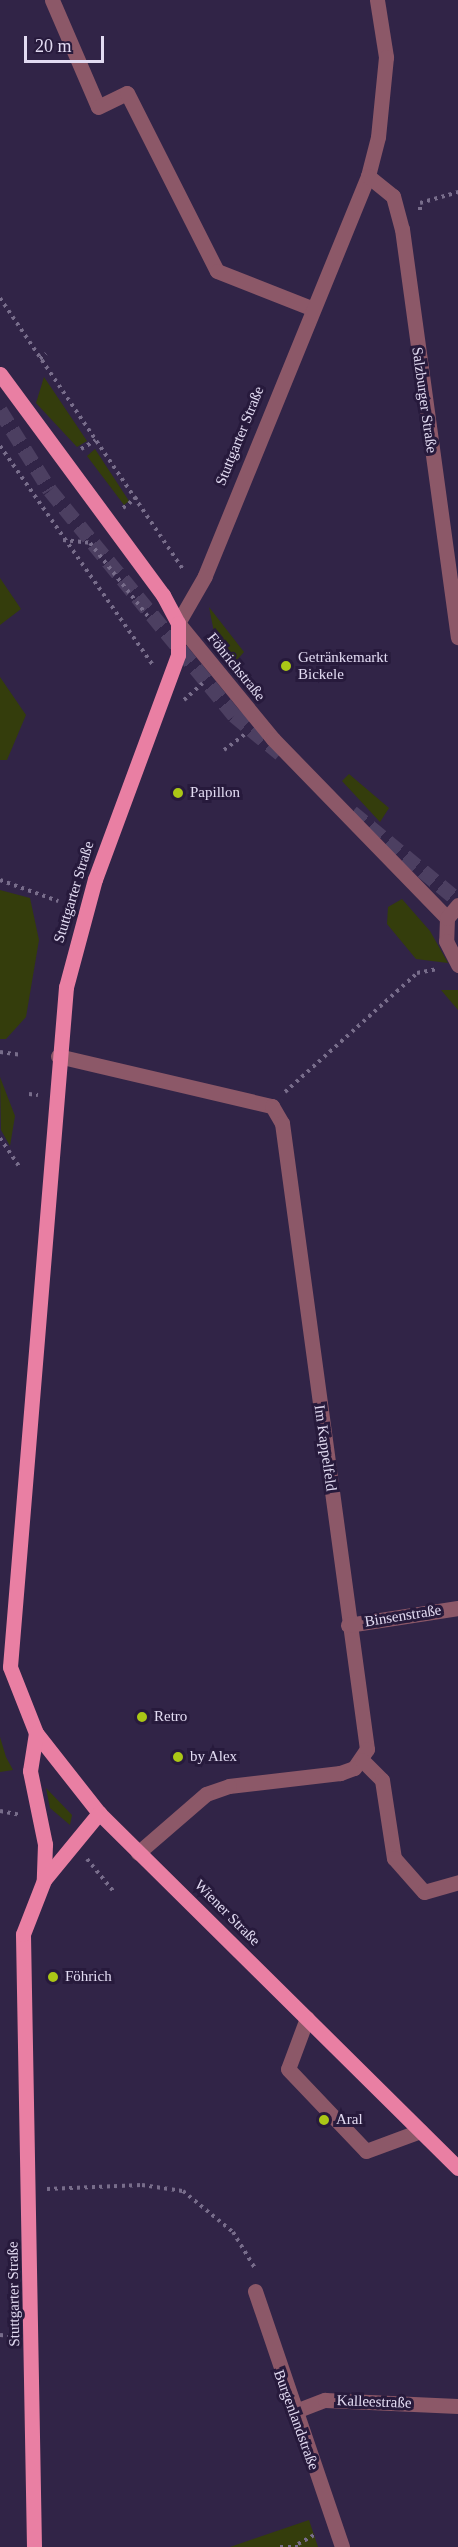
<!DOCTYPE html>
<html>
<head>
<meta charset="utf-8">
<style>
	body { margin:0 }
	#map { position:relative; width:458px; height:2547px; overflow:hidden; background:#312447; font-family:Georgia,serif }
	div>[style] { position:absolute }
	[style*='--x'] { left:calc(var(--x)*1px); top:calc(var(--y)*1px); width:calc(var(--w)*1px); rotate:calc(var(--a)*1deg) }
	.green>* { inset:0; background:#343d0c }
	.major-tunnel>* { height:15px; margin-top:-7.5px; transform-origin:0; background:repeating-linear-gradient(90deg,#4c3f61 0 15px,transparent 0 23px) }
	.path>* { height:4px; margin-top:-2px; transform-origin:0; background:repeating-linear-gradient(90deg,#786d8b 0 3px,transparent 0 7.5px) }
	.minor>* { height:15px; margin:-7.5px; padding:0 7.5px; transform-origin:7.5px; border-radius:7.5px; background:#8c5868 }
	.major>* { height:15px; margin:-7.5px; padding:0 7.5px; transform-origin:7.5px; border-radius:7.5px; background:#e97fa3 }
	.dots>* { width:16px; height:16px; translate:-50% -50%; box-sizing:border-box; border:3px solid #271a3c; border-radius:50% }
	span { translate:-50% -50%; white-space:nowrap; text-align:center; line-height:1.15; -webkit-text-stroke:6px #271a3c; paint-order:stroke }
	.street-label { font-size:15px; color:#e2dbf2 }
	.poi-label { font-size:15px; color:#e2dbf2 }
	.left { translate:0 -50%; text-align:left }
	.scale { position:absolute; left:24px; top:36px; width:80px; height:27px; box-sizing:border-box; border:3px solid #e2dbf2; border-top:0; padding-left:8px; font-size:18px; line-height:21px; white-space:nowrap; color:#e2dbf2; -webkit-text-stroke:4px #271a3c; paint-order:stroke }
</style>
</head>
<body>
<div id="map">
	<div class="green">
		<i style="clip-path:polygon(44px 377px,87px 441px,77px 447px,36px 403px)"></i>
		<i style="clip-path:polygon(95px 449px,129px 501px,124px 505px,87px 456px)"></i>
		<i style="clip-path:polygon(0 578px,21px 609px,0 625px)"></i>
		<i style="clip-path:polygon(209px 607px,244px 652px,236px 661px,214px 632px)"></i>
		<i style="clip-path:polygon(0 677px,26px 715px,7px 760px,0 760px)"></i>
		<i style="clip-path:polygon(349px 774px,389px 808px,380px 822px,342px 781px)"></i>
		<i style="clip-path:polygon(0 890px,30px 898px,39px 940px,26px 1017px,6px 1039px,0 1039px)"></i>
		<i style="clip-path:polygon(402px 899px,430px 931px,448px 963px,416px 959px,387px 924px,388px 907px)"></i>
		<i style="clip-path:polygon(441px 990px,458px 990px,458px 1010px)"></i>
		<i style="clip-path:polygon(0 1077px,15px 1116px,10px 1146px,1px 1130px)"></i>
		<i style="clip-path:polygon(0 1737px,6px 1757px,13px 1770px,0 1772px)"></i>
		<i style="clip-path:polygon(46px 1788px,72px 1815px,70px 1825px,50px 1808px)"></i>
		<i style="clip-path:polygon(309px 2520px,318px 2547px,230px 2547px)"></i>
	</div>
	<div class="major-tunnel">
		<i style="--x:0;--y:410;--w:94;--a:58"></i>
		<i style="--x:50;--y:490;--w:291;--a:50.7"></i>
		<i style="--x:234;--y:715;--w:60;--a:39.6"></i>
		<i style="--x:352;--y:812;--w:138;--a:39.7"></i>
	</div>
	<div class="path">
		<i style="--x:420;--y:210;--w:7;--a:-90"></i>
		<i style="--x:420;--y:203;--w:40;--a:-16"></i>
		<i style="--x:0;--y:298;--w:329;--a:56"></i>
		<i style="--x:40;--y:359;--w:8;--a:-40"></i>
		<i style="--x:0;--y:446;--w:266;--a:55.1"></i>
		<i style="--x:81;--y:449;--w:17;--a:-31"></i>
		<i style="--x:123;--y:508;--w:18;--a:-38"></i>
		<i style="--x:63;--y:540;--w:27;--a:6"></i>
		<i style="--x:90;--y:543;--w:97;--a:51.7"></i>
		<i style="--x:184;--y:700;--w:25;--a:-42"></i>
		<i style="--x:224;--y:750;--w:26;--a:-37"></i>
		<i style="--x:0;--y:880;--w:62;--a:19.9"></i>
		<i style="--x:0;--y:1052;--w:22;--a:8"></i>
		<i style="--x:285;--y:1092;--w:178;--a:-42"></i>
		<i style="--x:417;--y:973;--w:21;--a:-11"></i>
		<i style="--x:29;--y:1094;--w:9;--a:6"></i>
		<i style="--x:0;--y:1138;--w:36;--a:56"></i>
		<i style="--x:0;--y:1811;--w:20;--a:11"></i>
		<i style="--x:87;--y:1859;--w:43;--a:50.7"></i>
		<i style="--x:47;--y:2189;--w:95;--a:-2.4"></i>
		<i style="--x:142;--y:2185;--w:41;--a:8.3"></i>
		<i style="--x:183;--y:2191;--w:65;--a:39.4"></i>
		<i style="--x:233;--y:2232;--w:44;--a:58.8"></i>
		<i style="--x:0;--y:2335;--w:11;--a:5"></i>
		<i style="--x:298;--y:2544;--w:21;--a:-29"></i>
		<i style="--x:280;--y:2547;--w:19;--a:0"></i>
	</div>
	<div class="minor">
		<i style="--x:52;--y:0;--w:116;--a:66.7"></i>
		<i style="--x:98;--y:107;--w:32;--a:-26"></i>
		<i style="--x:127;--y:93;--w:199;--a:63.2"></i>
		<i style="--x:217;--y:271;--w:101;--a:21.5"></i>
		<i style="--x:377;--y:0;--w:58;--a:81"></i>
		<i style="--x:386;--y:57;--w:80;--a:95.7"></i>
		<i style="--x:378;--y:137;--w:40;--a:104.4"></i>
		<i style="--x:368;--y:176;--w:432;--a:112.2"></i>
		<i style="--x:205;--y:576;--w:54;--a:119.9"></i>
		<i style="--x:178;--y:623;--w:150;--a:50.7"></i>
		<i style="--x:273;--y:739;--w:250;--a:45.8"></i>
		<i style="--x:447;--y:918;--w:23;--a:92"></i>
		<i style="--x:446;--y:941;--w:27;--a:63"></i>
		<i style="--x:368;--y:176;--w:32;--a:39"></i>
		<i style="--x:393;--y:196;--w:34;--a:75"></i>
		<i style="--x:402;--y:229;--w:412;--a:82.2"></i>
		<i style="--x:447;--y:918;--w:17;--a:-50"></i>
		<i style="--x:58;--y:1056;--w:220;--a:13.2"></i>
		<i style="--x:272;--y:1106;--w:20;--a:60"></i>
		<i style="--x:282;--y:1123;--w:632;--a:82.27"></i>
		<i style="--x:367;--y:1749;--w:23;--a:124"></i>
		<i style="--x:354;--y:1768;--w:15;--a:160"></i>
		<i style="--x:340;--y:1773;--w:112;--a:173.3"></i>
		<i style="--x:229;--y:1786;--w:24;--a:161"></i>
		<i style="--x:206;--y:1794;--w:90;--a:139.1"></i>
		<i style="--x:348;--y:1625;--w:111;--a:-8.8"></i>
		<i style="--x:362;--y:1760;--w:28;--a:45"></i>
		<i style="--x:382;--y:1780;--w:79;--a:81.3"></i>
		<i style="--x:394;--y:1858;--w:45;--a:48.6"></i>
		<i style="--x:424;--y:1892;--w:35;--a:-16"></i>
		<i style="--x:307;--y:2018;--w:54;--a:110.4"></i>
		<i style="--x:288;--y:2069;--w:113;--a:46.4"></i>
		<i style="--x:366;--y:2151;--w:58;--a:-20.3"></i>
		<i style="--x:255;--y:2291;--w:270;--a:71.2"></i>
		<i style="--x:293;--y:2412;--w:34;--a:-21"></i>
		<i style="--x:325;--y:2400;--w:133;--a:2.6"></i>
	</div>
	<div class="major">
		<i style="--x:0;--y:374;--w:275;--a:53.6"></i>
		<i style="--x:163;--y:595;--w:32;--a:62"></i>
		<i style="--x:178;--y:623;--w:32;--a:90"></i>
		<i style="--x:178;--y:655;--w:239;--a:110.3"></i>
		<i style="--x:95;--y:879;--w:112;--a:105"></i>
		<i style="--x:66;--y:987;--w:682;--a:94.71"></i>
		<i style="--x:10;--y:1667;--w:71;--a:68.5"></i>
		<i style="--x:36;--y:1733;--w:102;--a:51.8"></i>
		<i style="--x:99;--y:1813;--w:505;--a:44.68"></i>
		<i style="--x:36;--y:1733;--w:38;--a:99"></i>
		<i style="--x:30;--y:1771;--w:75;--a:78.4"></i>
		<i style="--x:45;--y:1844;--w:36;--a:92"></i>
		<i style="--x:34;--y:2547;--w:613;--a:-91.03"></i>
		<i style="--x:23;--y:1934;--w:58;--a:-68.7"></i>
		<i style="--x:44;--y:1880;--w:87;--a:-50.6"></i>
	</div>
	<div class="dots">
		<i style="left:286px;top:666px;background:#abc716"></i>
		<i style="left:178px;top:793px;background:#abc716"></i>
		<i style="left:142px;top:1717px;background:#abc716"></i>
		<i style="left:178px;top:1757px;background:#abc716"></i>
		<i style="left:53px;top:1977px;background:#abc716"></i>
		<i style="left:324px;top:2120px;background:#abc716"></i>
	</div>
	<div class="street-label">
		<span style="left:424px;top:400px;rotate:82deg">Salzburger Straße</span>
		<span style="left:240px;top:436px;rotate:-68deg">Stuttgarter Straße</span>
		<span style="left:236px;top:667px;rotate:51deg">Föhrichstraße</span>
		<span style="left:74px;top:892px;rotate:-73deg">Stuttgarter Straße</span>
		<span style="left:325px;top:1448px;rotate:82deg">Im Kappelfeld</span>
		<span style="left:403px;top:1616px;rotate:-9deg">Binsenstraße</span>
		<span style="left:227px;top:1913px;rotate:45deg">Wiener Straße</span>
		<span style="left:14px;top:2294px;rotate:-91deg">Stuttgarter Straße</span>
		<span style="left:374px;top:2402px;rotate:2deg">Kalleestraße</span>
		<span style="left:296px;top:2420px;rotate:70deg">Burgenlandstraße</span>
	</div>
	<div class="poi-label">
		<span class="left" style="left:298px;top:666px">Getränkemarkt<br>Bickele</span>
		<span class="left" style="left:190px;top:793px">Papillon</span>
		<span class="left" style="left:154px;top:1717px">Retro</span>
		<span class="left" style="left:190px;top:1757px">by Alex</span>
		<span class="left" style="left:65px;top:1977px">Föhrich</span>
		<span class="left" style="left:336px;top:2120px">Aral</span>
	</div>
	<div class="scale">20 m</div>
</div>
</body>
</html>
